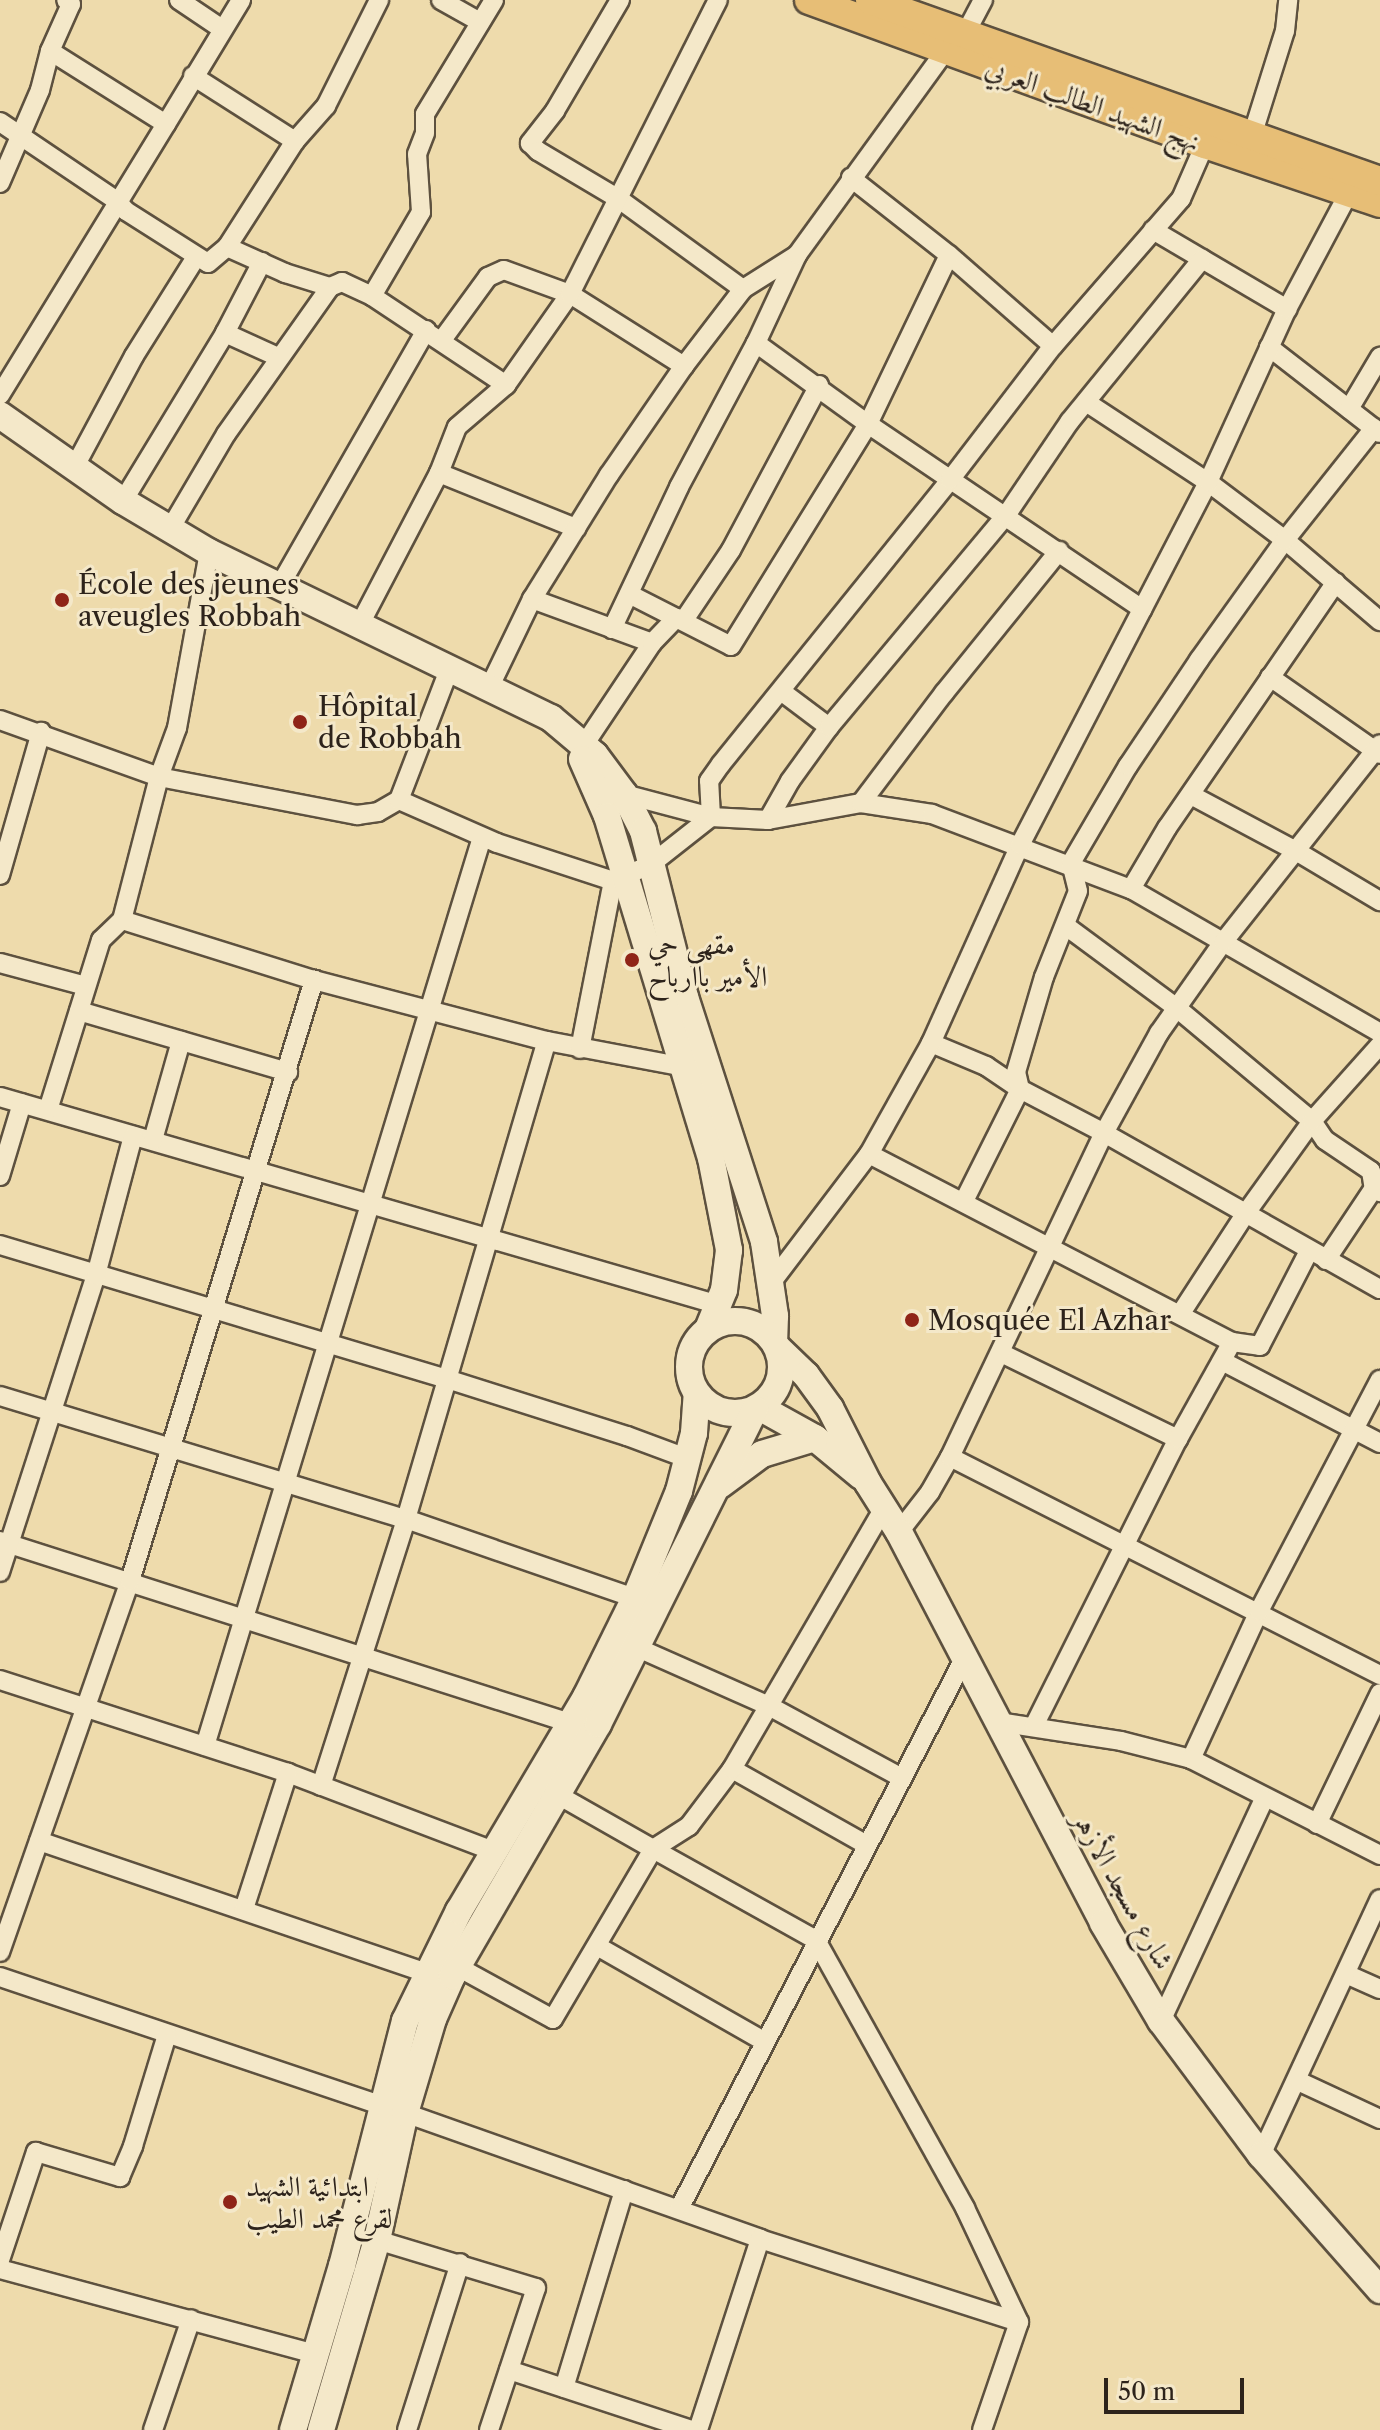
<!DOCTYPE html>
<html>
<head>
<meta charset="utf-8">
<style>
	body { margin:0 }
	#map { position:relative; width:1380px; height:2430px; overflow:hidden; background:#eedbac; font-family:"Libre Caslon Text",Amiri,serif }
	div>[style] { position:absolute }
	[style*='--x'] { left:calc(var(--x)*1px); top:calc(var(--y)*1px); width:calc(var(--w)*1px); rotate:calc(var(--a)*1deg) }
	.roads { filter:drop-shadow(2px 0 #5d513f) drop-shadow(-2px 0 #5d513f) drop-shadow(0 2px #5d513f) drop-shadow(0 -2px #5d513f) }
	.street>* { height:18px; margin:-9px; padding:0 9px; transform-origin:9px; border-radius:9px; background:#f4e8c9 }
	.secondary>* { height:26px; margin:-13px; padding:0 13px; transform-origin:13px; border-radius:13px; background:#f4e8c9 }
	.secondary>.ring { margin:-13px; padding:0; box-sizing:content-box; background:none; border:26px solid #f4e8c9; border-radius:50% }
	.primary>* { height:28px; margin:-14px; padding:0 14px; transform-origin:14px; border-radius:14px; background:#e7be76 }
	.dots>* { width:22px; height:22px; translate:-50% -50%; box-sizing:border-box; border:4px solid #f4e8c9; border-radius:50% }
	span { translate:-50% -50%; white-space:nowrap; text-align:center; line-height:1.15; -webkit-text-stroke:6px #f4e8c9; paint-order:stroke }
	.street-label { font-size:28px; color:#2d231b }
	.poi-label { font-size:28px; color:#2d231b }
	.left { translate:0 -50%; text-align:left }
	.scale { position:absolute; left:1104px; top:2378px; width:140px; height:36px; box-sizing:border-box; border:4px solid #2d231b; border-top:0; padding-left:10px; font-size:24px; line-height:28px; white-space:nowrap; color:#2d231b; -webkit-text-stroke:6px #f4e8c9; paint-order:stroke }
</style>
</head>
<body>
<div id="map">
	<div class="roads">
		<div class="street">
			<i style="--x:179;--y:0;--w:52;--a:34"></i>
			<i style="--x:441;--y:0;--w:45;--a:29.4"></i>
			<i style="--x:620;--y:0;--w:129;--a:120.4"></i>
			<i style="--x:555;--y:111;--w:41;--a:128"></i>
			<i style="--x:530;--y:143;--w:11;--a:45"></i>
			<i style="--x:538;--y:151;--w:94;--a:30.7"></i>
			<i style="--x:619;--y:199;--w:153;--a:36"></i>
			<i style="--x:964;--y:36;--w:41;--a:-62.2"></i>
			<i style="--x:50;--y:51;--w:51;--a:-65.9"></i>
			<i style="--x:71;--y:4;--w:6;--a:-141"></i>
			<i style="--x:193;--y:76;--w:121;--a:32.5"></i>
			<i style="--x:0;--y:122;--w:141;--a:34"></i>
			<i style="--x:117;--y:201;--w:13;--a:48"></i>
			<i style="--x:126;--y:211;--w:97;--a:32.4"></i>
			<i style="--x:208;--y:263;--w:25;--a:-40"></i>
			<i style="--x:227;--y:247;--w:126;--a:-57.3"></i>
			<i style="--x:295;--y:141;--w:47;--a:-48.5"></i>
			<i style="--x:326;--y:106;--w:119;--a:-63.4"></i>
			<i style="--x:1252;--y:136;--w:110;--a:-72.6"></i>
			<i style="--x:1285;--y:31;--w:31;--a:-84"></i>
			<i style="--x:0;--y:183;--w:101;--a:-66.7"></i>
			<i style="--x:40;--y:90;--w:40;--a:-75.6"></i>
			<i style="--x:50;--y:51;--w:137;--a:32.2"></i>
			<i style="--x:166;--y:124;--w:145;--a:-58.8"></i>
			<i style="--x:1153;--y:230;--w:156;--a:30.5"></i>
			<i style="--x:227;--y:247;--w:64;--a:24.1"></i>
			<i style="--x:285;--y:273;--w:47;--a:17.3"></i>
			<i style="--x:330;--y:287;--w:13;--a:-23"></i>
			<i style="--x:342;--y:282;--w:33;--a:25"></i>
			<i style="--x:372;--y:296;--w:161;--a:33.6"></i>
			<i style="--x:949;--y:255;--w:138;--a:41.2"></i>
			<i style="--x:372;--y:296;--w:97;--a:-59.7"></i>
			<i style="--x:421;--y:212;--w:58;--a:-93.9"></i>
			<i style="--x:417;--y:154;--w:22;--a:-69"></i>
			<i style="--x:425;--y:133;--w:19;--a:-90"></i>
			<i style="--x:425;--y:114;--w:133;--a:-58.8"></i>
			<i style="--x:225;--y:333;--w:58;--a:24.4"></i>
			<i style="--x:442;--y:340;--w:78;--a:-53.9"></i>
			<i style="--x:488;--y:277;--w:17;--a:-24"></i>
			<i style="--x:504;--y:270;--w:70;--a:20"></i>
			<i style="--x:570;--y:294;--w:135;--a:32.3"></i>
			<i style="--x:756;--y:343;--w:138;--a:35.9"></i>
			<i style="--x:868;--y:424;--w:331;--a:34"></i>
			<i style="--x:1269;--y:347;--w:140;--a:37.8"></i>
			<i style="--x:0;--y:395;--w:318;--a:-58.5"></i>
			<i style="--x:1086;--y:402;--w:146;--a:33.3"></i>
			<i style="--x:1208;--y:482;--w:96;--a:37"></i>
			<i style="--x:1285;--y:540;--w:125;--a:40.5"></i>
			<i style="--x:1349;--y:409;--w:61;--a:-59.2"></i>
			<i style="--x:74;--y:468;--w:127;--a:-61.8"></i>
			<i style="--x:134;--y:356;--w:117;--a:-57.9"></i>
			<i style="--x:439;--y:473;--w:148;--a:21.9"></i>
			<i style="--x:123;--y:501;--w:197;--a:-58.7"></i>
			<i style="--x:225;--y:333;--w:80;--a:-62.5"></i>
			<i style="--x:170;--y:529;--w:110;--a:-59.5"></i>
			<i style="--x:226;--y:434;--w:180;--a:-54.7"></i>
			<i style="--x:209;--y:552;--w:179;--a:100.3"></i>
			<i style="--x:177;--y:728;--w:52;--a:110.2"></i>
			<i style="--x:159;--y:777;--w:148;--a:104.5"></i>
			<i style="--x:122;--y:920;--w:201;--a:17.4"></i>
			<i style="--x:314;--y:980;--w:241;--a:14.7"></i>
			<i style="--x:547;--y:1041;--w:139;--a:10.7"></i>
			<i style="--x:279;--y:587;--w:296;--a:-60.2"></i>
			<i style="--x:629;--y:594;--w:114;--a:27"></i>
			<i style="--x:731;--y:646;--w:261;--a:-58.3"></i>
			<i style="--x:868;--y:424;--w:187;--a:-64.4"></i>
			<i style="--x:949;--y:255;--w:125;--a:-141.8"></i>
			<i style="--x:532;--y:599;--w:128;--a:20.1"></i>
			<i style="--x:684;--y:620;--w:84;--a:-56.1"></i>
			<i style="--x:731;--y:550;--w:187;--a:-61.9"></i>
			<i style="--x:360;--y:624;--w:170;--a:-62.4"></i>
			<i style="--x:439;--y:473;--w:49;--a:-68.6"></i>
			<i style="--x:457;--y:427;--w:65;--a:-40.6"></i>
			<i style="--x:506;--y:385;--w:111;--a:-54.9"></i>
			<i style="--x:570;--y:294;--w:329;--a:-63.3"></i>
			<i style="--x:612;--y:629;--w:157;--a:-64.7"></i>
			<i style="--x:679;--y:487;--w:163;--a:-61.9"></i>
			<i style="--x:756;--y:343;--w:97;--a:-65"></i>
			<i style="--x:1270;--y:677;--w:134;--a:35"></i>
			<i style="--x:490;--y:686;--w:97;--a:-64.2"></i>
			<i style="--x:532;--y:599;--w:146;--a:-58.2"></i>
			<i style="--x:609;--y:475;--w:132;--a:-55.5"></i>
			<i style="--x:684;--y:366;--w:97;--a:-52.5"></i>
			<i style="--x:743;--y:289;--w:64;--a:-32.2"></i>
			<i style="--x:797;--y:255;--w:253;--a:-54"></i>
			<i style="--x:781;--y:691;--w:60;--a:36.9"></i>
			<i style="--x:0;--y:720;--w:169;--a:19.7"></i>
			<i style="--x:159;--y:777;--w:202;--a:10.9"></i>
			<i style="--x:357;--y:815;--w:21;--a:-8"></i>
			<i style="--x:378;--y:812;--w:24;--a:-30"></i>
			<i style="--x:399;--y:800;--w:142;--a:-69"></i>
			<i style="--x:584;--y:745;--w:123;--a:-56.3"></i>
			<i style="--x:652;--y:643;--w:35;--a:-46"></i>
			<i style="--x:624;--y:794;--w:90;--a:14.8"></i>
			<i style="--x:711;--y:817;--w:57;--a:3"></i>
			<i style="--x:768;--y:820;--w:95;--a:-10.4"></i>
			<i style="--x:861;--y:803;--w:72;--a:8.8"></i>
			<i style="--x:932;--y:814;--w:213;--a:20.7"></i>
			<i style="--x:1131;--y:889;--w:288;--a:30"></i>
			<i style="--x:1191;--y:795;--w:119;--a:28.1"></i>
			<i style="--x:1296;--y:851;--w:98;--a:30.8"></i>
			<i style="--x:399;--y:800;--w:107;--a:23.7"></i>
			<i style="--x:497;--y:843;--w:122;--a:18.1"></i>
			<i style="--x:613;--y:881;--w:40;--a:-23.4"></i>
			<i style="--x:650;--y:865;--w:78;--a:-38.2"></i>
			<i style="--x:861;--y:803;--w:138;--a:-53"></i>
			<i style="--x:944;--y:693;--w:183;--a:-51"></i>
			<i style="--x:711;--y:817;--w:36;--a:-93"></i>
			<i style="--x:709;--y:781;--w:21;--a:-55"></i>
			<i style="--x:721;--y:764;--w:365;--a:-51.1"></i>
			<i style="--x:950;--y:480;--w:169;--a:-52.5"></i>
			<i style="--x:1053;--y:346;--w:195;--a:-49"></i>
			<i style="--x:1181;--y:199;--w:60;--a:-66.4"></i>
			<i style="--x:768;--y:820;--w:45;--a:-60.6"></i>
			<i style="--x:790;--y:781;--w:67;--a:-54.2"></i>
			<i style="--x:829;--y:727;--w:278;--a:-50.1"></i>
			<i style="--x:1007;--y:514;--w:112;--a:-55.9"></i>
			<i style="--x:1070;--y:421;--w:209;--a:-50.8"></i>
			<i style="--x:0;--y:875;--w:149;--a:-74"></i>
			<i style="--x:1131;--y:889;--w:71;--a:-59.5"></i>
			<i style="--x:1167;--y:828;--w:298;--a:-55.5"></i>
			<i style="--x:1066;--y:926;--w:139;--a:36.5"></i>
			<i style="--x:1178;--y:1009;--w:175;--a:39.9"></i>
			<i style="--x:1312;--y:1121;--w:23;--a:56"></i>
			<i style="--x:1325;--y:1140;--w:55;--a:34"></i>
			<i style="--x:1371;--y:1171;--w:18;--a:81"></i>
			<i style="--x:1374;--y:1189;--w:7;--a:27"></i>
			<i style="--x:0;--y:963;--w:89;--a:15"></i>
			<i style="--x:79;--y:1011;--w:218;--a:16.3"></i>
			<i style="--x:931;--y:1043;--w:60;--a:22.7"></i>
			<i style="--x:986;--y:1066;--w:41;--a:34.1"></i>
			<i style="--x:1020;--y:1089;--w:95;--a:27.6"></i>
			<i style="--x:1104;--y:1133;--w:317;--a:29.5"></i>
			<i style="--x:580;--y:1049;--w:171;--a:-78.9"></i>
			<i style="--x:0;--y:1097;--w:748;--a:16.13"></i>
			<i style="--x:48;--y:1110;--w:178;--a:-72.7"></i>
			<i style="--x:101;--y:940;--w:29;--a:-44"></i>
			<i style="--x:153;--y:1140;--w:103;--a:-74.2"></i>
			<i style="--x:869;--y:1154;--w:409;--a:27.4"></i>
			<i style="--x:1232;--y:1342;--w:28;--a:8"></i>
			<i style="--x:1260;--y:1346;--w:107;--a:-62.7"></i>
			<i style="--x:0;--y:1176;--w:76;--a:-73.2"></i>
			<i style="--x:964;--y:1201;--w:125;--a:-63.4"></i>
			<i style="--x:1020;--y:1089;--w:17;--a:-103"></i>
			<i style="--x:1016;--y:1072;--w:99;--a:-73.6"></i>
			<i style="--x:1044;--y:977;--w:92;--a:-68.4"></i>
			<i style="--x:1078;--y:891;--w:29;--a:-104"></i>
			<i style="--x:1071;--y:863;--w:113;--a:-59.6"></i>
			<i style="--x:1128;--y:766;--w:128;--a:-56.2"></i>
			<i style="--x:1199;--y:660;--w:148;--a:-54.4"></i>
			<i style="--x:1285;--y:540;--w:143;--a:-51.5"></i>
			<i style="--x:0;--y:1245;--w:467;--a:16.7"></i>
			<i style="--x:447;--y:1379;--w:189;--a:17.6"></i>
			<i style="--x:627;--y:1436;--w:66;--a:20.4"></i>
			<i style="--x:1326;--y:1260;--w:97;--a:-56.3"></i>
			<i style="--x:771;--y:1283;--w:162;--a:-52.8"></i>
			<i style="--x:869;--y:1154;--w:127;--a:-60.8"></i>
			<i style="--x:931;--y:1043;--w:217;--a:-65.8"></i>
			<i style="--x:1020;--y:845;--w:409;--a:-62.6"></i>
			<i style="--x:1208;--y:482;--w:190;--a:-65.5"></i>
			<i style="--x:1287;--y:309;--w:140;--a:-62"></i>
			<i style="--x:1181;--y:1313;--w:119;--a:-57"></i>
			<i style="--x:1246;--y:1213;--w:113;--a:-54.3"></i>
			<i style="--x:1312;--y:1121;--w:102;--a:-48.2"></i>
			<i style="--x:1001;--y:1353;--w:197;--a:25.9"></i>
			<i style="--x:1222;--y:1361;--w:178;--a:27.4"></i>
			<i style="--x:0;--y:1396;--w:424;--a:16.9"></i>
			<i style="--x:406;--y:1519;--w:241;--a:19.1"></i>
			<i style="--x:950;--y:1457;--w:482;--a:26.9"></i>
			<i style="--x:899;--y:1532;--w:51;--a:-52.2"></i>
			<i style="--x:930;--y:1492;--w:40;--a:-60.3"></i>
			<i style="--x:950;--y:1457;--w:359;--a:-64.6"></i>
			<i style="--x:1104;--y:1133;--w:114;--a:-61.2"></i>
			<i style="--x:1159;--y:1033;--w:113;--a:-54.8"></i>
			<i style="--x:1224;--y:941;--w:251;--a:-51.6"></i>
			<i style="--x:0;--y:1541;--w:598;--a:17.71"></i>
			<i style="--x:0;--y:1572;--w:312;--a:-72.1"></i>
			<i style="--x:96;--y:1275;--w:144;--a:-75.1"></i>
			<i style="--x:638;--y:1648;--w:143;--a:23.9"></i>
			<i style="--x:769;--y:1706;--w:151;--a:28.4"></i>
			<i style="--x:0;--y:1680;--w:303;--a:17.9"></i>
			<i style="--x:288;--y:1773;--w:219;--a:20.8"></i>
			<i style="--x:998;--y:1722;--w:124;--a:8.8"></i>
			<i style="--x:1121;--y:1741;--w:72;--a:14.4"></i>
			<i style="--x:1191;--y:1759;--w:163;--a:-65.3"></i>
			<i style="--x:1259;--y:1611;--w:261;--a:-62.4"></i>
			<i style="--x:1034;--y:1726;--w:321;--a:-63.4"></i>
			<i style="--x:1178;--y:1439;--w:111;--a:-60.9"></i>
			<i style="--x:205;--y:1746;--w:950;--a:-73.05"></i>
			<i style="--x:1191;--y:1759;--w:212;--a:26.9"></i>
			<i style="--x:732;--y:1769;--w:155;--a:29.4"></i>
			<i style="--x:321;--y:1786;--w:280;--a:-72.3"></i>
			<i style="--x:406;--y:1519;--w:498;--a:-73.6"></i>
			<i style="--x:558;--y:1795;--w:109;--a:29.6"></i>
			<i style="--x:653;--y:1849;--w:43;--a:-32.6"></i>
			<i style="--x:689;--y:1826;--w:71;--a:-53"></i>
			<i style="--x:732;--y:1769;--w:302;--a:-59.8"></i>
			<i style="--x:1317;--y:1824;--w:145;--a:-64.3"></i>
			<i style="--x:39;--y:1841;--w:410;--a:18.8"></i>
			<i style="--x:244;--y:1909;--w:143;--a:-72.1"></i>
			<i style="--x:597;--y:1946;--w:193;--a:29.7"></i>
			<i style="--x:0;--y:1952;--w:393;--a:-70.7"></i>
			<i style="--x:130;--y:1581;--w:629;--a:-72.98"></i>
			<i style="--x:458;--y:1967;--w:108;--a:28.7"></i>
			<i style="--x:553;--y:2019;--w:197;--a:-59.5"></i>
			<i style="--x:653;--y:1849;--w:187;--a:29.2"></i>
			<i style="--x:816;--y:1940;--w:307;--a:60.9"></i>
			<i style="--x:965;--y:2208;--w:126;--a:64.7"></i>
			<i style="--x:1019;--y:2322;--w:114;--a:108.9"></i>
			<i style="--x:1346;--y:1974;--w:37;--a:24"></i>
			<i style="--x:0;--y:1977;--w:427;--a:18.6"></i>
			<i style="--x:405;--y:2113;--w:377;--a:19.5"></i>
			<i style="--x:760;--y:2239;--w:272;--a:17.8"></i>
			<i style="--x:1161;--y:2021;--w:245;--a:-65.1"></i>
			<i style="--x:1298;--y:2081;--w:90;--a:24.9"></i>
			<i style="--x:1261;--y:2155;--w:282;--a:-65.1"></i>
			<i style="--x:679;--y:2209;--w:622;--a:-62.61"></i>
			<i style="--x:377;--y:2240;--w:166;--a:16.8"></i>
			<i style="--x:536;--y:2288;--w:150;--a:108.3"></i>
			<i style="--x:0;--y:2260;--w:114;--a:-71.6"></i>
			<i style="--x:36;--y:2152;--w:88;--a:16.6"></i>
			<i style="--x:120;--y:2177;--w:34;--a:-67"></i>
			<i style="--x:133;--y:2146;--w:116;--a:-73"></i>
			<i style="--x:0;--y:2269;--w:327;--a:15.1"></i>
			<i style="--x:509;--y:2370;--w:193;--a:18.2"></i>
			<i style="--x:564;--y:2388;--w:207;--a:-73.1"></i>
			<i style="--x:153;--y:2430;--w:117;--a:-71.1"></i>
			<i style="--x:407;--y:2430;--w:175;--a:-72.4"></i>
			<i style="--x:698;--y:2430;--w:201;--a:-72"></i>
		</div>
		<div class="secondary">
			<i style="--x:0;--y:415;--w:150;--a:35"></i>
			<i style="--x:123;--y:501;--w:100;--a:30.7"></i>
			<i style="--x:209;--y:552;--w:380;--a:25.9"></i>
			<i style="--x:551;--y:718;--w:57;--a:40.1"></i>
			<i style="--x:595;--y:755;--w:49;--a:53.4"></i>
			<i style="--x:624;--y:794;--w:42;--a:62.8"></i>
			<i style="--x:643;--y:831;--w:171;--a:75.8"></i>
			<i style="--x:685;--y:997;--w:257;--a:72.1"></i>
			<i style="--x:764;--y:1242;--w:75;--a:81.5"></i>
			<i style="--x:775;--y:1316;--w:25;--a:92"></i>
			<i style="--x:582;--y:759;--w:62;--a:66.3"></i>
			<i style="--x:607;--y:816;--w:357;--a:73.1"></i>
			<i style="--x:711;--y:1158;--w:94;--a:78.9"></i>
			<i style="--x:729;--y:1250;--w:40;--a:97.1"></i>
			<i style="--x:724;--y:1290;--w:42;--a:112.3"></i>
			<i class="ring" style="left:689px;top:1321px;width:66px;height:66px"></i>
			<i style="--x:778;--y:1348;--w:39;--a:44"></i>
			<i style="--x:806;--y:1375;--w:41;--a:54"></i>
			<i style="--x:830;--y:1408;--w:84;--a:63.1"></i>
			<i style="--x:868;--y:1483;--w:58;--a:57.7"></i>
			<i style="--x:899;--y:1532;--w:441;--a:62.4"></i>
			<i style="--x:1103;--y:1923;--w:114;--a:59.4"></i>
			<i style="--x:1161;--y:2021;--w:167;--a:53.3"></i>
			<i style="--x:1261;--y:2155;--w:180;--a:48.6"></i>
			<i style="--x:759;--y:1407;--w:64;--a:29"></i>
			<i style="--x:815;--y:1438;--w:60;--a:39.6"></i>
			<i style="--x:720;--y:1485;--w:52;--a:-36.4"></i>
			<i style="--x:762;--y:1454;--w:55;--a:-16.8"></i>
			<i style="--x:293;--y:2430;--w:171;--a:-73.4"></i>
			<i style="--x:342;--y:2266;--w:253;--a:-75.6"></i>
			<i style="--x:405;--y:2021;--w:123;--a:-63.9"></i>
			<i style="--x:459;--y:1911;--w:249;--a:-59.3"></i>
			<i style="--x:586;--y:1697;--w:115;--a:-63.7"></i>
			<i style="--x:637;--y:1594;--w:111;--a:-67.8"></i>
			<i style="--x:679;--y:1491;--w:60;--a:-75.5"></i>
			<i style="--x:694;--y:1433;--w:39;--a:-86"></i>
			<i style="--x:321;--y:2430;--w:198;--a:-73.6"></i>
			<i style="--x:377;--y:2240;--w:130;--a:-77.6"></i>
			<i style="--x:405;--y:2113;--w:98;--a:-73.4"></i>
			<i style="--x:433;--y:2019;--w:47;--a:-66.2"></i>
			<i style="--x:452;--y:1976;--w:291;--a:-59.9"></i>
			<i style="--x:598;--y:1724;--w:352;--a:-63.5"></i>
		</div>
		<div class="primary">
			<i style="--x:809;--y:0;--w:421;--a:20"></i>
			<i style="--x:1205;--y:144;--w:185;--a:18.6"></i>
			<i style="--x:870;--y:0;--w:541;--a:19.54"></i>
		</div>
	</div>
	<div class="dots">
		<i style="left:62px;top:600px;background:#8f2418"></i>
		<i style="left:300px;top:722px;background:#8f2418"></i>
		<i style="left:632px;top:960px;background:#8f2418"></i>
		<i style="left:912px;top:1320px;background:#8f2418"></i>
		<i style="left:230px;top:2202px;background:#8f2418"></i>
	</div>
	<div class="street-label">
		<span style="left:1093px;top:104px;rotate:20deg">نهج الشهيد الطالب العربي</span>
		<span style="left:1124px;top:1890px;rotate:61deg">شارع مسجد الأزهر</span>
	</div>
	<div class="poi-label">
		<span class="left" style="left:78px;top:600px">École des jeunes<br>aveugles Robbah</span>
		<span class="left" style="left:318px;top:722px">Hôpital<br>de Robbah</span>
		<span class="left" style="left:648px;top:960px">مقهى حي<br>الأمير باارباح</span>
		<span class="left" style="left:928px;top:1320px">Mosquée El Azhar</span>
		<span class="left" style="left:246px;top:2202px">ابتدائية الشهيد<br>لقرع محمد الطيب</span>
	</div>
	<div class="scale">50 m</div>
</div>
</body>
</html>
